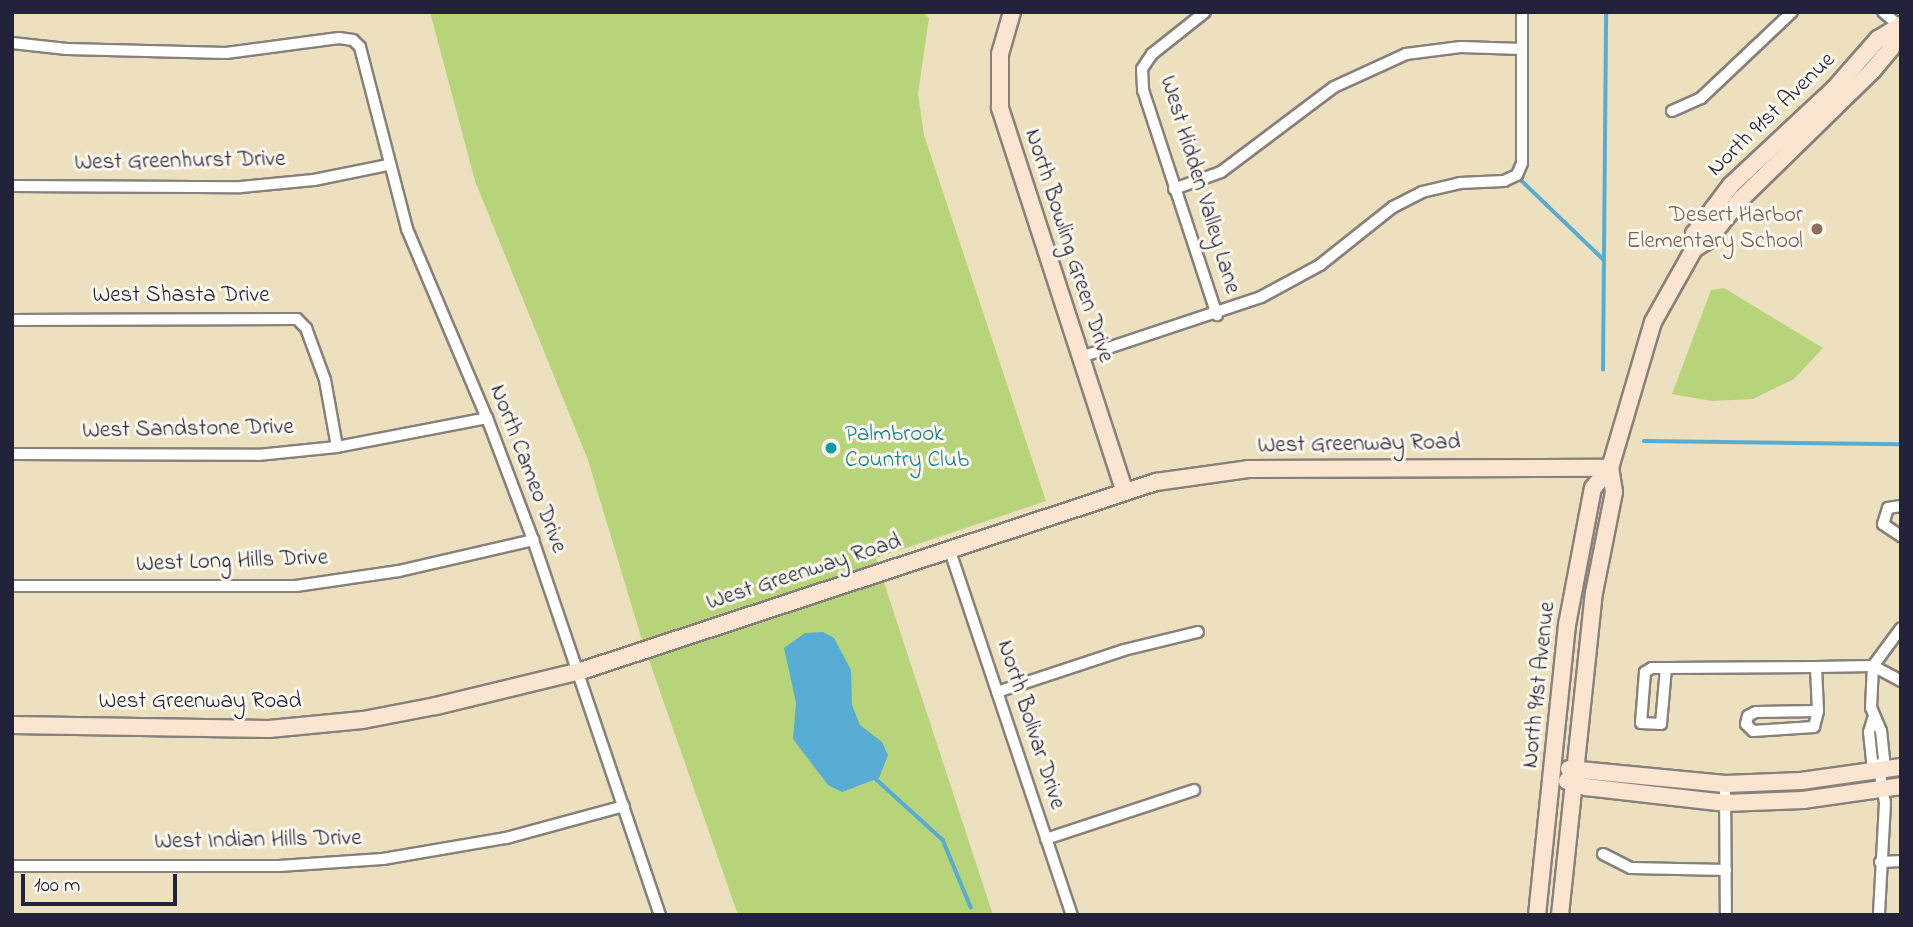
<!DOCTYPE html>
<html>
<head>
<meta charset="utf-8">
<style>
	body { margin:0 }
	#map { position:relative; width:1913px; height:927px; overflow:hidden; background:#ece0be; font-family:"Indie Flower",sans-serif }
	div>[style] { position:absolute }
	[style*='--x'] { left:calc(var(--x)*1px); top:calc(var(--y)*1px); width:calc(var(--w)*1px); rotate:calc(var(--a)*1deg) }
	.green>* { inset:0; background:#b8d47a }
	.water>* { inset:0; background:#57acd3 }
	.stream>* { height:3.5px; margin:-1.75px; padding:0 1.75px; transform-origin:1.75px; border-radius:1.75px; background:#57acd3 }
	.roads { filter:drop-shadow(2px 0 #87817c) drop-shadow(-2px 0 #87817c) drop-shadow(0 2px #87817c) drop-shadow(0 -2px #87817c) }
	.street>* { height:10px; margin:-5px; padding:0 5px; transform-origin:5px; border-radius:5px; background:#fff }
	.secondary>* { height:16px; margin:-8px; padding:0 8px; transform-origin:8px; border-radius:8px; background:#fce5d0 }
	.dots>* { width:19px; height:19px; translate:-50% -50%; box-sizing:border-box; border:4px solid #fbf7ec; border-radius:50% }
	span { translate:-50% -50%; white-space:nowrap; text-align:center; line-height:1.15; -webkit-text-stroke:6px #fbf7ec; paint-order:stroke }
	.street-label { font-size:23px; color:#22223b }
	.education-label { font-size:23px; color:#785e54 }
	.right { translate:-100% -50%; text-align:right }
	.culture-label { font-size:23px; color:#0d838f }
	.left { translate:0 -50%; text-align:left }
	.frame { position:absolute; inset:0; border:14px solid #22223b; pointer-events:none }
	.scale { position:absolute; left:21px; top:874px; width:156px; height:32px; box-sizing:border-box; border:4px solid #22223b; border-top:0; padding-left:9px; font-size:21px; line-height:24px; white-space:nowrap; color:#22223b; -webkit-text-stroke:5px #fbf7ec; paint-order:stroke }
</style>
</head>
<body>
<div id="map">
	<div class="green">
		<i style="clip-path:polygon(430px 12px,923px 12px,929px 18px,918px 94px,924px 135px,1046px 501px,876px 558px,993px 915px,738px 915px,641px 637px,588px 460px,475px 181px)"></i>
		<i style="clip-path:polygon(1724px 288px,1823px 348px,1794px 379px,1753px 399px,1712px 401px,1672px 394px,1711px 290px)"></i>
	</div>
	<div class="water">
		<i style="clip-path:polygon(823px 632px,834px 638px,851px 670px,852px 705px,860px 725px,882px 742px,888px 755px,879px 778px,842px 792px,828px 785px,793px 739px,796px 703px,784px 648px,805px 633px)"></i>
	</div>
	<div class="stream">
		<i style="--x:1521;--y:180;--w:115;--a:43.9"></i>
		<i style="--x:1603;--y:370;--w:358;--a:-89.5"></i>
		<i style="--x:1644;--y:441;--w:257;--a:0.7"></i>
		<i style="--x:876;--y:779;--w:91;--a:42.3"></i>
		<i style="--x:943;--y:840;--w:73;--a:67.3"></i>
	</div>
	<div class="roads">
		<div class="street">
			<i style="--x:1205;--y:12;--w:68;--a:141.6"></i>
			<i style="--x:1152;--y:54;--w:18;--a:124"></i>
			<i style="--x:1142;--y:69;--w:21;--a:87"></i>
			<i style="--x:1143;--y:90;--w:237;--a:71.8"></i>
			<i style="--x:1883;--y:12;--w:23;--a:40"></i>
			<i style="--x:12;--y:43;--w:55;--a:6.2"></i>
			<i style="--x:67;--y:49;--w:159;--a:1.4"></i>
			<i style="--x:226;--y:53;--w:114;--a:-7.6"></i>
			<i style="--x:339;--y:38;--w:14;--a:8"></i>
			<i style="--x:353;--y:40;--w:10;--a:45"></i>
			<i style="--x:360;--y:47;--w:188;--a:75.5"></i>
			<i style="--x:407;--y:229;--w:205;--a:67.1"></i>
			<i style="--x:487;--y:418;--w:130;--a:69.3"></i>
			<i style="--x:533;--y:540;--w:396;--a:71.3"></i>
			<i style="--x:1672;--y:111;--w:32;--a:-24"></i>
			<i style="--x:1701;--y:98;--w:125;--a:-43.4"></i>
			<i style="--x:12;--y:186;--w:229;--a:0.3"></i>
			<i style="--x:241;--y:187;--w:73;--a:-5.5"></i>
			<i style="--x:314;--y:180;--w:76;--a:-11.5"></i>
			<i style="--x:1174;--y:189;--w:50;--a:-19.9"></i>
			<i style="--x:1221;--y:172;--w:141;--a:-37"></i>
			<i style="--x:1334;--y:87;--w:79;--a:-24.6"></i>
			<i style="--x:1406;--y:54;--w:55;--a:-7.3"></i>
			<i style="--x:1461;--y:47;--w:61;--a:1.9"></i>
			<i style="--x:12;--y:320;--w:285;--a:-0.2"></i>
			<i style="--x:297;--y:319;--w:13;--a:45"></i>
			<i style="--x:306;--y:328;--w:55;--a:69.9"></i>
			<i style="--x:325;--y:380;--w:68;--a:79.8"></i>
			<i style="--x:1081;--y:357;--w:190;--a:-18.4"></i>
			<i style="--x:1261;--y:297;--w:67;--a:-28.5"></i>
			<i style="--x:1320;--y:265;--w:93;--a:-38.5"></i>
			<i style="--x:1393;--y:207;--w:33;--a:-27"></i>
			<i style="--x:1422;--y:192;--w:39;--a:-13"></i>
			<i style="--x:1460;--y:183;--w:44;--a:-2.6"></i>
			<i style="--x:1504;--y:181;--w:14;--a:-25"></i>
			<i style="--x:1517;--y:175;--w:13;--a:-67"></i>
			<i style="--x:1522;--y:163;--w:151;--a:-90"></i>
			<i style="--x:12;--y:454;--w:246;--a:0.2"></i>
			<i style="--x:258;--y:455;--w:79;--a:-5.8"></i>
			<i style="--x:337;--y:447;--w:153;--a:-10.9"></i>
			<i style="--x:1901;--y:506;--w:13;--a:171"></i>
			<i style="--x:1888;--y:508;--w:17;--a:107"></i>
			<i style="--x:1883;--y:524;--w:22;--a:34"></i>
			<i style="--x:949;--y:548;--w:387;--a:71.5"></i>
			<i style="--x:12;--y:586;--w:284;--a:0"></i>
			<i style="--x:296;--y:586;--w:104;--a:-8.3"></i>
			<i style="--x:399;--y:571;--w:138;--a:-13"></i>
			<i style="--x:1816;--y:667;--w:44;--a:87.4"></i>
			<i style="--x:1818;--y:711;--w:16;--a:104"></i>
			<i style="--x:1814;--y:727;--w:61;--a:176.2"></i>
			<i style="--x:1753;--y:731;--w:10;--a:-135"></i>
			<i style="--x:1746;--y:724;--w:8;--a:-76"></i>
			<i style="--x:1748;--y:716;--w:9;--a:-27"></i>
			<i style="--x:1756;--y:712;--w:62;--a:-0.9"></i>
			<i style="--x:1666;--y:668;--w:56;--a:95.1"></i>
			<i style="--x:1661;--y:724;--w:20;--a:-177"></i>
			<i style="--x:1641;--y:723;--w:51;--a:-85.5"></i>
			<i style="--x:1645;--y:672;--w:8;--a:-30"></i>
			<i style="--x:1652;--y:668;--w:14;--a:0"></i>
			<i style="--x:1666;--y:668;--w:150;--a:-0.4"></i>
			<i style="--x:1816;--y:667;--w:57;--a:-1"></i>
			<i style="--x:1873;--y:666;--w:32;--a:28"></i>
			<i style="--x:997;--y:692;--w:134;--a:-18.3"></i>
			<i style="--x:1124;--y:650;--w:76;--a:-13.7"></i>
			<i style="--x:1873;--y:719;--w:14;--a:107"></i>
			<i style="--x:1869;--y:732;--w:29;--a:84"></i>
			<i style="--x:1872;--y:761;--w:11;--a:49"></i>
			<i style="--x:1879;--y:769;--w:35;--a:80"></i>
			<i style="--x:1885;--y:803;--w:112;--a:93.1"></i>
			<i style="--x:1879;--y:769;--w:11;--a:-63"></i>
			<i style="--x:1884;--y:759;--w:28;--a:-96"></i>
			<i style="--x:1881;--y:731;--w:25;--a:-113"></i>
			<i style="--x:1871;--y:708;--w:42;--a:-87.3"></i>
			<i style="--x:1873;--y:666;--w:47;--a:-53.6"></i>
			<i style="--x:1725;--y:784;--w:131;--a:89.6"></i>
			<i style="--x:1046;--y:839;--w:156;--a:-18.3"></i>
			<i style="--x:1603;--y:854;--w:31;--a:27"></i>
			<i style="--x:1631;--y:868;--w:95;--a:1.2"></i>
			<i style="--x:1880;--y:862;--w:21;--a:-3"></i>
			<i style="--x:12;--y:866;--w:267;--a:0"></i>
			<i style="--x:279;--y:866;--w:104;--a:-3.9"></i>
			<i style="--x:383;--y:859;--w:125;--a:-9.7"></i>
			<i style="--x:506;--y:838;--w:122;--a:-15.2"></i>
		</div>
		<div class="secondary">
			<i style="--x:1012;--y:12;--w:44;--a:105.9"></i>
			<i style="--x:1000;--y:54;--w:54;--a:90"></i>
			<i style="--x:1000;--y:108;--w:402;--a:72"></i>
			<i style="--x:1694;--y:249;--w:15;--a:-90"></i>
			<i style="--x:1694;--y:234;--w:61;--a:-52.9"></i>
			<i style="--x:1731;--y:185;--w:141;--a:-43"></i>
			<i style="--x:1834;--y:89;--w:67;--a:-48.7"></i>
			<i style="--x:1878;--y:39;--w:26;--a:-31"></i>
			<i style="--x:12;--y:725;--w:257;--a:0.9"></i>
			<i style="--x:269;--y:729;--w:94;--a:-5.5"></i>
			<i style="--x:363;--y:720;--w:74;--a:-10.9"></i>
			<i style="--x:436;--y:706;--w:149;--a:-13.6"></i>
			<i style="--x:581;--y:671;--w:605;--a:-18.2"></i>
			<i style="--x:1156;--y:482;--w:93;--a:-8"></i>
			<i style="--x:1248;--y:469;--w:362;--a:-0.2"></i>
			<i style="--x:1569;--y:769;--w:157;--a:5.5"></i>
			<i style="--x:1725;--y:784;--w:76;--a:-2.3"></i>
			<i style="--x:1801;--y:781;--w:101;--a:-8"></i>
			<i style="--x:1567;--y:781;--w:20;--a:18"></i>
			<i style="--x:1586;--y:787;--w:141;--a:6.5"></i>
			<i style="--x:1726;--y:803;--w:77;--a:-2.2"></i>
			<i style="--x:1803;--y:800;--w:99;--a:-8.1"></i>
			<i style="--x:1537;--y:915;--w:292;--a:-84.1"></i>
			<i style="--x:1567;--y:625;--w:139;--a:-79.3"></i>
			<i style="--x:1593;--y:488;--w:26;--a:-50"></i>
			<i style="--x:1560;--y:915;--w:324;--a:-84"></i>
			<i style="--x:1594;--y:593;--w:103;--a:-78.8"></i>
			<i style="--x:1614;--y:492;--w:24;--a:-99"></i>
			<i style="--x:1610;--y:468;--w:152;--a:-73.6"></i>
			<i style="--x:1653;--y:322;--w:84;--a:-60.7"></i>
			<i style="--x:1694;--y:249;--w:15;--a:-32"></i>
			<i style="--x:1707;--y:241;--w:55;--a:-50.9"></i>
			<i style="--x:1742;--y:198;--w:182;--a:-44.3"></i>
			<i style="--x:1872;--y:71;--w:30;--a:-50"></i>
			<i style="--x:1891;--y:48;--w:25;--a:-67"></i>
		</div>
	</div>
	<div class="dots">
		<i style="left:1817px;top:229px;background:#8d6e63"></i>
		<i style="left:831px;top:448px;background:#0f9aa8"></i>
	</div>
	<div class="street-label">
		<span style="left:1772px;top:115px;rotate:-44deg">North 91st Avenue</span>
		<span style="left:180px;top:162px;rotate:-1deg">West Greenhurst Drive</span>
		<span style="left:1199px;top:185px;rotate:73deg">West Hidden Valley Lane</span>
		<span style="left:1068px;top:246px;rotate:72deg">North Bowling Green Drive</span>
		<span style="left:181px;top:296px">West Shasta Drive</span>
		<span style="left:188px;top:430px;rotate:-1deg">West Sandstone Drive</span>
		<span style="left:1359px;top:445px;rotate:-1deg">West Greenway Road</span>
		<span style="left:527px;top:469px;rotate:69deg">North Cameo Drive</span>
		<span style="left:232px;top:562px;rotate:-2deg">West Long Hills Drive</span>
		<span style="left:804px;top:573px;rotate:-18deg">West Greenway Road</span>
		<span style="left:1540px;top:685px;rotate:-84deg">North 91st Avenue</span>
		<span style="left:200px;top:702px">West Greenway Road</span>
		<span style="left:1030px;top:725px;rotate:72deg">North Bolivar Drive</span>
		<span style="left:258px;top:841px;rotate:-1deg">West Indian Hills Drive</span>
	</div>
	<div class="education-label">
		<span class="right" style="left:1803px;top:229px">Desert Harbor<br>Elementary School</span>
	</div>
	<div class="culture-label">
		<span class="left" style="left:845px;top:448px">Palmbrook<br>Country Club</span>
	</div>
	<div class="frame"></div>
	<div class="scale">100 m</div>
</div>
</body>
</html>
